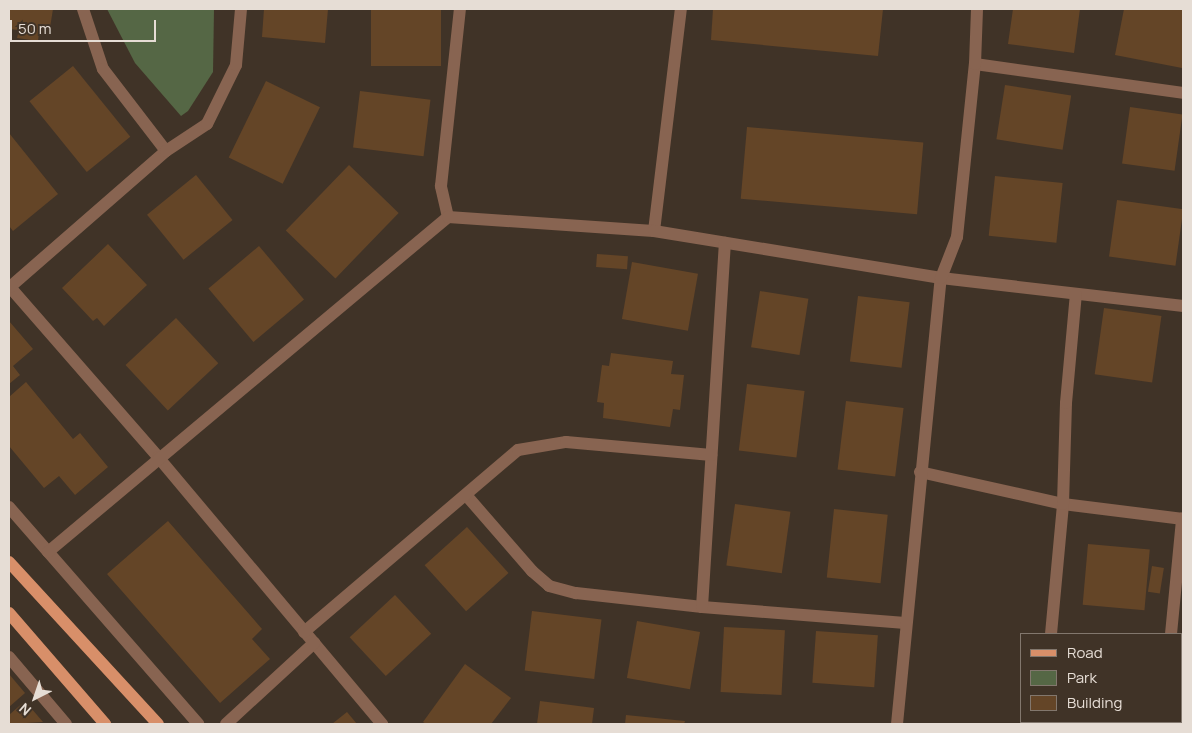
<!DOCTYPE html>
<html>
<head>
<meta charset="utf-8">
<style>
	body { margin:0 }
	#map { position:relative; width:1192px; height:733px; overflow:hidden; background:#403327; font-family:Manrope,sans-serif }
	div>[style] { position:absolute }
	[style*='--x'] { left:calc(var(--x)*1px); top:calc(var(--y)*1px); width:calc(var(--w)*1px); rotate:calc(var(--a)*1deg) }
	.green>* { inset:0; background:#556745 }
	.building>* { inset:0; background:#644527; transform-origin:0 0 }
	.minor>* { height:12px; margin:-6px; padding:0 6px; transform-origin:6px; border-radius:6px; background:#886451 }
	.major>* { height:12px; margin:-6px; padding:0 6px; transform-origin:6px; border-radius:6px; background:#d88f69 }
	span { translate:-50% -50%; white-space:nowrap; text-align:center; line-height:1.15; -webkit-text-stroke:4px #403327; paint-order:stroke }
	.frame { position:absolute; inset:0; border:10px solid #e6ddd5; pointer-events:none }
	.legend { position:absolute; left:1020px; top:633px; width:162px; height:90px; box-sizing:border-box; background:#403327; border:1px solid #82776d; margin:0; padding:6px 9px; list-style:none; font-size:15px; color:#e6ddd5 }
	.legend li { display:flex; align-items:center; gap:10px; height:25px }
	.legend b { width:25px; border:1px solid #82776d }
	.north { position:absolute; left:10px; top:673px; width:50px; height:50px; -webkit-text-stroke:4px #403327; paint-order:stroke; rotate:221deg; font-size:14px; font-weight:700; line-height:20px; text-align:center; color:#e6ddd5 }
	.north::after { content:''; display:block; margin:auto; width:18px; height:22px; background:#e6ddd5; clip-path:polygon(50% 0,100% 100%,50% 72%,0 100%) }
	.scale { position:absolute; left:10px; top:20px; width:146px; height:22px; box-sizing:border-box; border:2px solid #e6ddd5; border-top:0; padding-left:6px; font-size:15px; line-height:18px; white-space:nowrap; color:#e6ddd5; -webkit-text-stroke:4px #403327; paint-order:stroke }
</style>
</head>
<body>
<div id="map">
	<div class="green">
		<i style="clip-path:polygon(107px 9px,214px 9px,213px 72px,188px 111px,181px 116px,135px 63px)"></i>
	</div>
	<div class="building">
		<i style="clip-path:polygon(9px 9px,53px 9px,49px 34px,39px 33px,38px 41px,17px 38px,19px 30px,9px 29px)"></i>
		<i style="clip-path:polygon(264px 9px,328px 9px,325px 43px,262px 37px)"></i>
		<i style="left:371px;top:9px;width:70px;height:57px"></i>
		<i style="clip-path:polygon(713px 9px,883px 9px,878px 56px,711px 40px)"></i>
		<i style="clip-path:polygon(1013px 9px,1080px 9px,1074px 53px,1008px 44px)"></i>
		<i style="clip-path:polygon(1124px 9px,1183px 9px,1182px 68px,1115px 55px)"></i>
		<i style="left:73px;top:66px;width:91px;height:56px;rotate:51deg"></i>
		<i style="left:266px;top:81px;width:60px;height:85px;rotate:26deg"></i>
		<i style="left:1005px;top:85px;width:67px;height:55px;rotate:9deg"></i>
		<i style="left:360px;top:91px;width:71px;height:57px;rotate:7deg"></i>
		<i style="left:1130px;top:107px;width:53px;height:57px;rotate:8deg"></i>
		<i style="left:747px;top:127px;width:177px;height:72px;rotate:5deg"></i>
		<i style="clip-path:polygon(9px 133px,58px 194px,13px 231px,9px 226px)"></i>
		<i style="left:349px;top:165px;width:69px;height:91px;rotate:44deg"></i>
		<i style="left:196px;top:175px;width:58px;height:63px;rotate:51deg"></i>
		<i style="left:995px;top:176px;width:68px;height:60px;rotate:6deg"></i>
		<i style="left:1117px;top:200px;width:67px;height:57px;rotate:8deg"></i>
		<i style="clip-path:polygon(108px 244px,147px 285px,104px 326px,97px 318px,93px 321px,62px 288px)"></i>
		<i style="left:259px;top:246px;width:70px;height:66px;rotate:50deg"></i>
		<i style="left:597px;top:254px;width:31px;height:13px;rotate:4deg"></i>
		<i style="left:632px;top:262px;width:67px;height:58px;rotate:10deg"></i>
		<i style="left:760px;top:291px;width:49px;height:57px;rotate:9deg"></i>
		<i style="left:858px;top:296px;width:52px;height:66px;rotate:7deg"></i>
		<i style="left:1104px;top:308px;width:58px;height:67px;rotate:8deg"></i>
		<i style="left:176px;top:318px;width:62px;height:69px;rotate:47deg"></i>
		<i style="clip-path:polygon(9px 321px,33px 349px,13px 366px,20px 375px,9px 384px)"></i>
		<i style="clip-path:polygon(611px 353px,673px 361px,671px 374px,684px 375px,680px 410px,673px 409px,670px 427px,603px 418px,604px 403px,597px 402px,602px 365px,609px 366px)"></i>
		<i style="clip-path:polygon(26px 382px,73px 439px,80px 433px,108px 467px,75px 495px,59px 476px,44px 488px,9px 446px,9px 397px)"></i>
		<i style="left:747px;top:384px;width:58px;height:67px;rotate:7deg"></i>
		<i style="left:846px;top:401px;width:58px;height:69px;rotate:7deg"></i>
		<i style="left:735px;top:504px;width:56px;height:62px;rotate:8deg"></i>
		<i style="left:834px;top:509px;width:54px;height:69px;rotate:6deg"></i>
		<i style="clip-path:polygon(168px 521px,262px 629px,252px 639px,270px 659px,220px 703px,107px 574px)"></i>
		<i style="left:467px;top:527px;width:62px;height:57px;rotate:48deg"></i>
		<i style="left:1088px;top:544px;width:62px;height:61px;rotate:5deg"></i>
		<i style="left:1152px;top:566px;width:12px;height:26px;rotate:9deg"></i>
		<i style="left:395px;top:595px;width:53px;height:62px;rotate:47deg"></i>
		<i style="left:532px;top:611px;width:70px;height:60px;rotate:7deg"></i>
		<i style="left:637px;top:621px;width:64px;height:58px;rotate:10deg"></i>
		<i style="left:724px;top:627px;width:61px;height:65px;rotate:3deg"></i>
		<i style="left:816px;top:631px;width:62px;height:52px;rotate:4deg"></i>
		<i style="clip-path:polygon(465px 664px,511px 698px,491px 724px,426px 724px,423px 722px)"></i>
		<i style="clip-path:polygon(9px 674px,25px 693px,9px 707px)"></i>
		<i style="clip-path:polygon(25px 701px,43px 722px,9px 724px,9px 715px)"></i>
		<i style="clip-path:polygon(540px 701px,594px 708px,592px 724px,537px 724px)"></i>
		<i style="clip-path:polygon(347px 712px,357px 724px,332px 724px)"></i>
		<i style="clip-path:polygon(626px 715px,685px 721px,684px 724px,625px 724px)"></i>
	</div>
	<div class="minor">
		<i style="--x:83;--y:9;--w:63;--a:71.6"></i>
		<i style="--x:103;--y:69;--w:103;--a:52.5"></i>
		<i style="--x:975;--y:64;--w:210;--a:7.9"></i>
		<i style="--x:448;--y:217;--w:32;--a:-103"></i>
		<i style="--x:441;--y:186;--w:178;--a:-83.9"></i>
		<i style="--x:654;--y:231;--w:224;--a:-83.1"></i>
		<i style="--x:9;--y:286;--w:227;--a:48.9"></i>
		<i style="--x:158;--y:457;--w:349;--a:50"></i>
		<i style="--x:10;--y:287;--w:207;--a:-41.1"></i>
		<i style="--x:166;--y:151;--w:49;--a:-33.4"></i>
		<i style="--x:207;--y:124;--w:66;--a:-63.8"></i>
		<i style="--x:236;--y:65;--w:56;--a:-84.9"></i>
		<i style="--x:920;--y:472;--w:147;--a:12.6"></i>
		<i style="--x:1063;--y:504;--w:121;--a:7.1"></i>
		<i style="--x:466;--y:495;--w:101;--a:49"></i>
		<i style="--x:532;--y:571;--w:23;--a:41"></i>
		<i style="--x:549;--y:586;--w:28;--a:15"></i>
		<i style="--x:576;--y:593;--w:127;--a:6.3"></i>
		<i style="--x:702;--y:607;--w:204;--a:4.5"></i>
		<i style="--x:9;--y:507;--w:288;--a:48.9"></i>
		<i style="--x:48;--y:552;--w:522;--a:-39.95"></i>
		<i style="--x:448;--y:217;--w:206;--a:3.9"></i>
		<i style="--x:654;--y:231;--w:291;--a:9.3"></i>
		<i style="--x:941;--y:278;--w:244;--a:6.6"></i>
		<i style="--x:702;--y:607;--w:365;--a:-86.4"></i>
		<i style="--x:304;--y:632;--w:281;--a:-40.4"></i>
		<i style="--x:518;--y:450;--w:49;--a:-9.5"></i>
		<i style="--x:566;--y:442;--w:146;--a:5.1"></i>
		<i style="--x:1051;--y:634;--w:131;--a:-84.7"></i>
		<i style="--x:1063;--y:504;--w:101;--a:-88.3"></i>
		<i style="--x:1066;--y:403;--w:109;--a:-84.8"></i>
		<i style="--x:1171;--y:634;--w:116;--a:-84.5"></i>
		<i style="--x:1181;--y:642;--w:2;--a:0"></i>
		<i style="--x:9;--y:657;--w:88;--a:49.6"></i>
		<i style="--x:226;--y:724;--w:120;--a:-42.6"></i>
		<i style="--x:897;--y:724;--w:448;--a:-84.4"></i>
		<i style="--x:941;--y:278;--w:44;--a:-68.7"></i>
		<i style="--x:957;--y:237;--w:174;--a:-84.1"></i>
		<i style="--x:975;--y:64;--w:55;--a:-87.9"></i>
		<i style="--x:1043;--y:724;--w:2;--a:-90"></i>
		<i style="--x:1161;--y:724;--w:2;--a:-63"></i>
	</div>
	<div class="major">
		<i style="--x:9;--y:562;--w:220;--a:47.4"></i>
		<i style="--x:9;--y:613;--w:147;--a:49.1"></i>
	</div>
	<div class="frame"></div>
	<ul class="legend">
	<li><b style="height:6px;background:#d88f69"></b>Road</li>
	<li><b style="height:14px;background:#556745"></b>Park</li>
	<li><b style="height:14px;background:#644527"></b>Building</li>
	</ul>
	<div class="north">N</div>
	<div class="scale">50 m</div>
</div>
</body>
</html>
